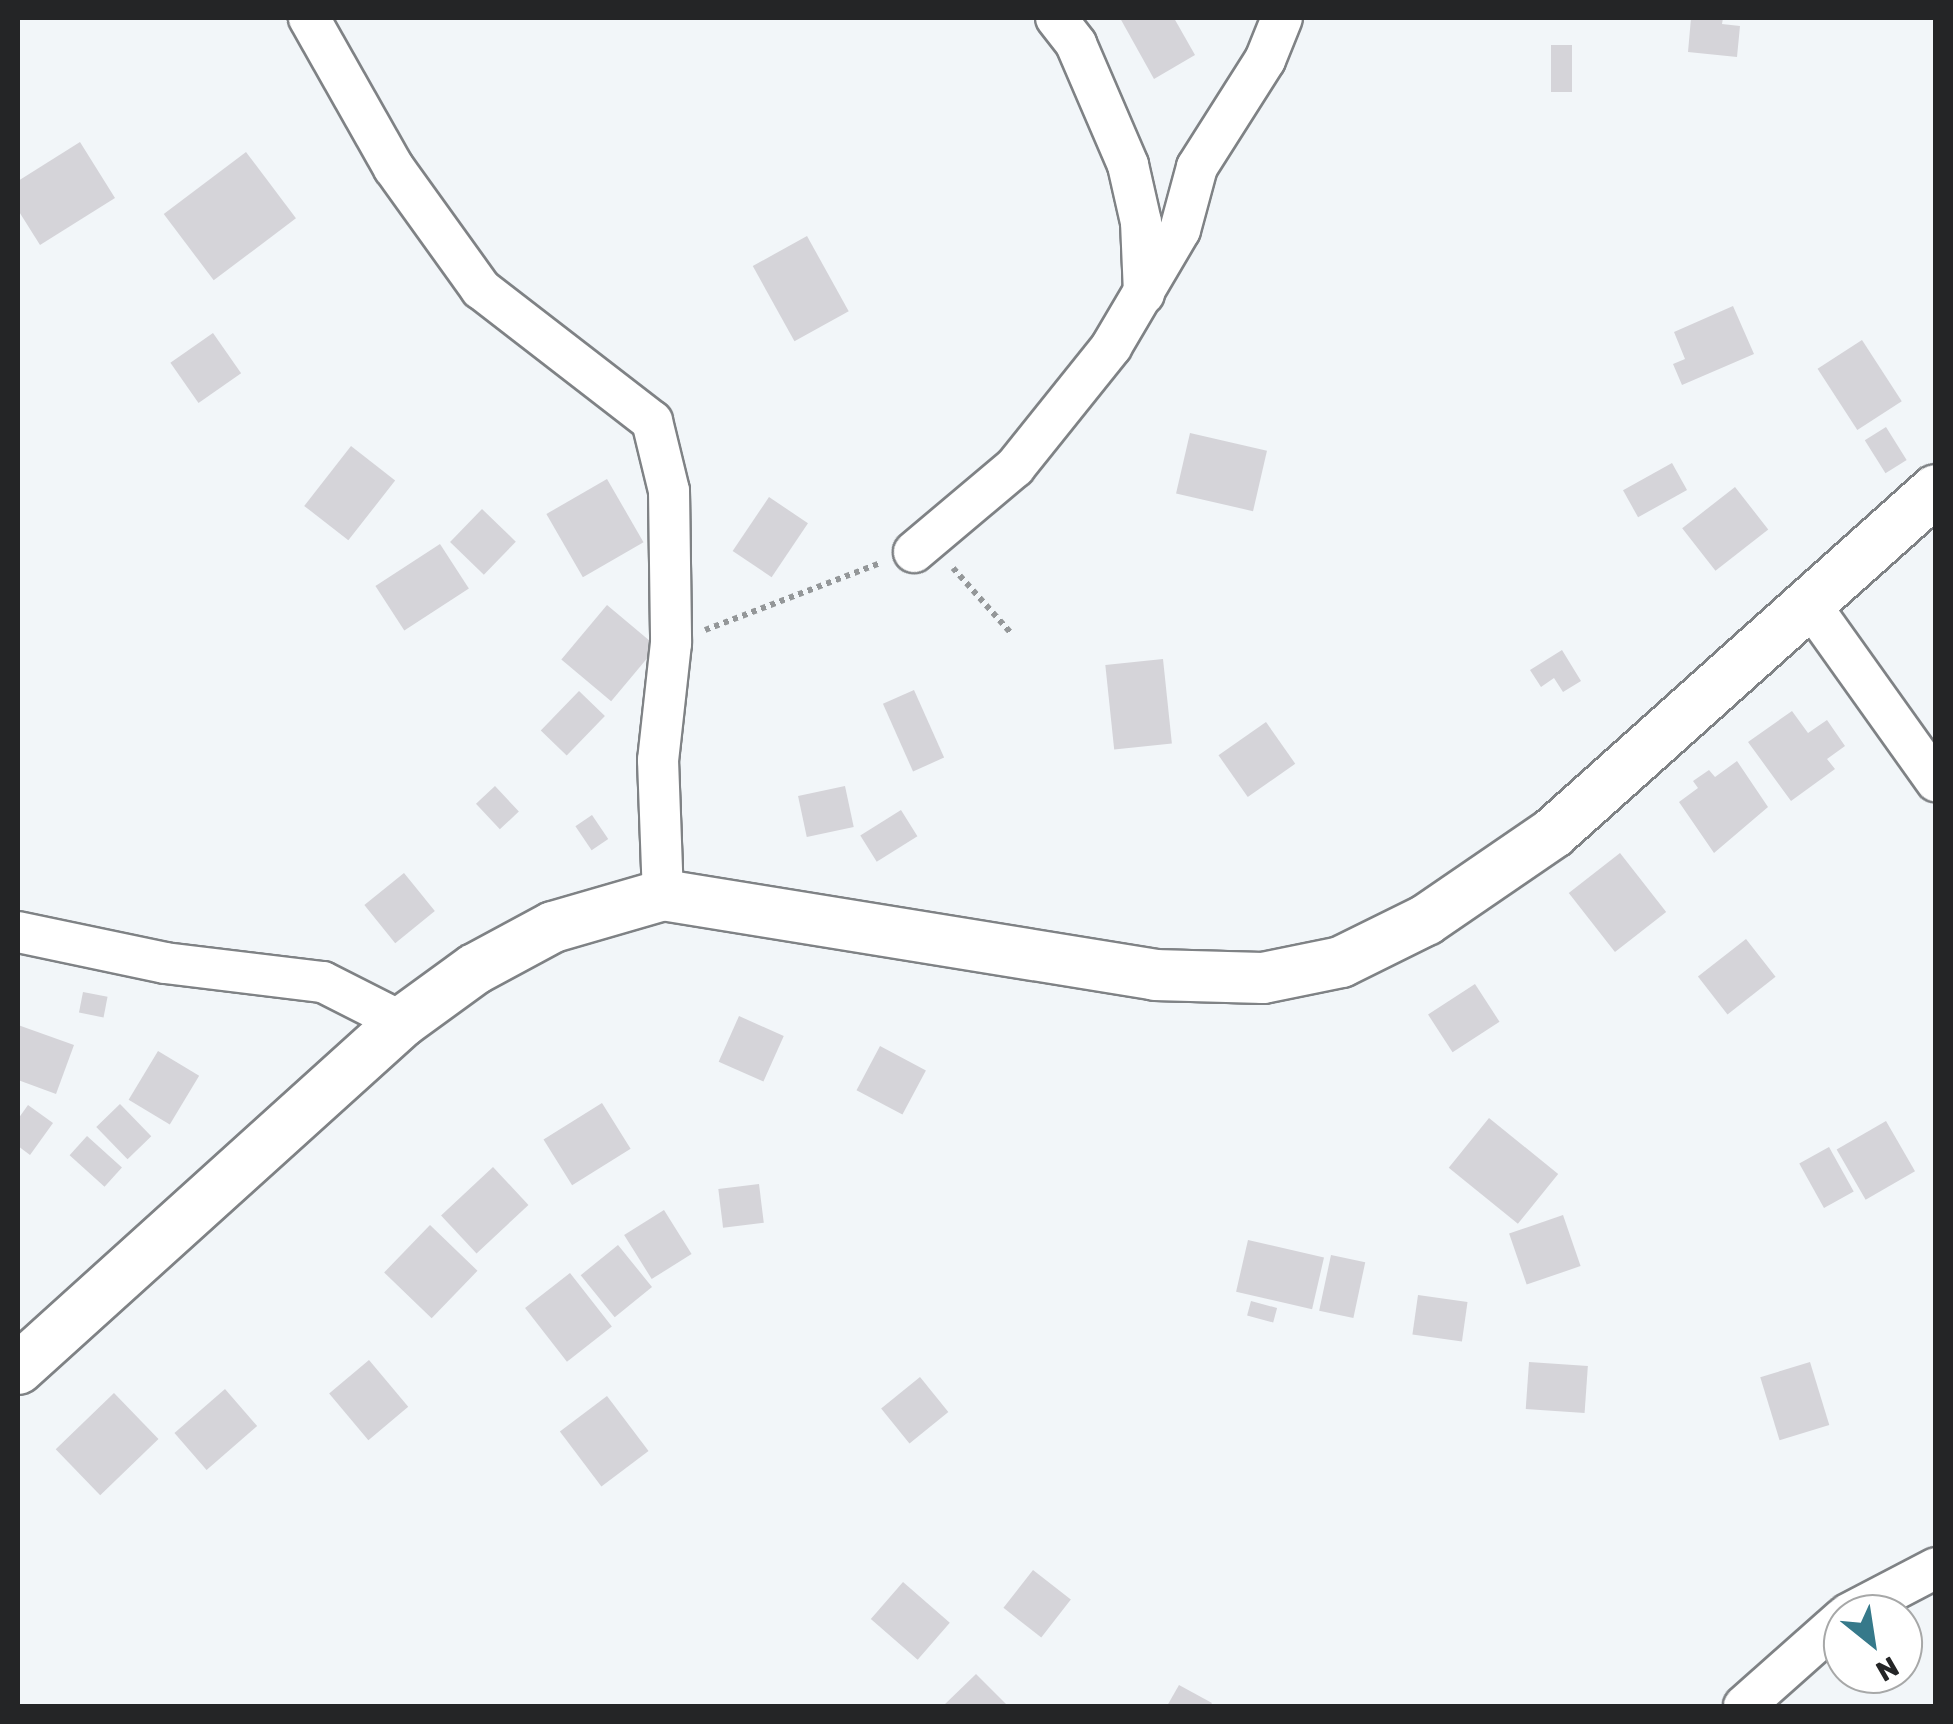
<!DOCTYPE html>
<html>
<head>
<meta charset="utf-8">
<style>
	body { margin:0 }
	#map { position:relative; width:1953px; height:1724px; overflow:hidden; background:#f2f6f9; font-family:Rubik,sans-serif }
	div>[style] { position:absolute }
	[style*='--x'] { left:calc(var(--x)*1px); top:calc(var(--y)*1px); width:calc(var(--w)*1px); rotate:calc(var(--a)*1deg) }
	.building>* { inset:0; background:#d5d4d9; transform-origin:0 0 }
	.path>* { height:6px; margin-top:-3px; transform-origin:0; background:repeating-linear-gradient(90deg,#949799 0 5px,transparent 0 10px) }
	.roads { filter:drop-shadow(2px 0 #7f8285) drop-shadow(-2px 0 #7f8285) drop-shadow(0 2px #7f8285) drop-shadow(0 -2px #7f8285) }
	.minor>* { height:40px; margin:-20px; padding:0 20px; transform-origin:20px; border-radius:20px; background:#fff }
	.major>* { height:50px; margin:-25px; padding:0 25px; transform-origin:25px; border-radius:25px; background:#fff }
	span { translate:-50% -50%; white-space:nowrap; text-align:center; line-height:1.15; -webkit-text-stroke:10px #fff; paint-order:stroke }
	.frame { position:absolute; inset:0; border:20px solid #242526; pointer-events:none }
	.north { position:absolute; left:1823px; top:1594px; width:100px; height:100px; box-sizing:border-box; background:#fff; border:2px solid #a7a8a8; border-radius:50%; rotate:150deg; font-size:28px; font-weight:700; line-height:40px; text-align:center; color:#242526 }
	.north::after { content:''; display:block; margin:auto; width:35px; height:45px; background:#36798a; clip-path:polygon(50% 0,100% 100%,50% 72%,0 100%) }
</style>
</head>
<body>
<div id="map">
	<div class="building">
		<i style="clip-path:polygon(1120px 18px,1174px 18px,1195px 55px,1154px 79px)"></i>
		<i style="clip-path:polygon(1691px 18px,1723px 18px,1722px 24px,1740px 26px,1737px 57px,1688px 52px)"></i>
		<i style="left:1551px;top:45px;width:21px;height:47px"></i>
		<i style="clip-path:polygon(80px 142px,115px 198px,40px 245px,18px 210px,18px 181px)"></i>
		<i style="left:246px;top:152px;width:83px;height:103px;rotate:53deg"></i>
		<i style="left:807px;top:236px;width:86px;height:62px;rotate:61deg"></i>
		<i style="clip-path:polygon(1733px 306px,1754px 354px,1682px 385px,1673px 364px,1685px 359px,1674px 332px)"></i>
		<i style="left:213px;top:333px;width:49px;height:52px;rotate:55deg"></i>
		<i style="left:1862px;top:340px;width:73px;height:53px;rotate:57deg"></i>
		<i style="left:1886px;top:427px;width:39px;height:25px;rotate:58deg"></i>
		<i style="left:1190px;top:433px;width:79px;height:62px;rotate:13deg"></i>
		<i style="left:351px;top:446px;width:56px;height:76px;rotate:38deg"></i>
		<i style="left:1672px;top:463px;width:31px;height:56px;rotate:61deg"></i>
		<i style="left:607px;top:479px;width:73px;height:70px;rotate:60deg"></i>
		<i style="left:1735px;top:487px;width:54px;height:67px;rotate:52deg"></i>
		<i style="left:769px;top:497px;width:47px;height:65px;rotate:34deg"></i>
		<i style="left:482px;top:509px;width:47px;height:46px;rotate:44deg"></i>
		<i style="left:440px;top:544px;width:53px;height:77px;rotate:57deg"></i>
		<i style="left:607px;top:605px;width:65px;height:71px;rotate:40deg"></i>
		<i style="clip-path:polygon(1562px 650px,1581px 681px,1563px 692px,1554px 678px,1541px 687px,1530px 670px)"></i>
		<i style="left:1163px;top:659px;width:85px;height:58px;rotate:84deg"></i>
		<i style="left:914px;top:690px;width:74px;height:34px;rotate:66deg"></i>
		<i style="left:579px;top:691px;width:36px;height:55px;rotate:44deg"></i>
		<i style="clip-path:polygon(1792px 711px,1808px 733px,1827px 720px,1845px 746px,1827px 759px,1835px 769px,1791px 801px,1748px 742px)"></i>
		<i style="left:1266px;top:722px;width:51px;height:58px;rotate:55deg"></i>
		<i style="clip-path:polygon(1737px 761px,1768px 807px,1714px 853px,1679px 802px,1698px 788px,1693px 781px,1709px 770px,1715px 777px)"></i>
		<i style="left:495px;top:786px;width:35px;height:26px;rotate:47deg"></i>
		<i style="left:845px;top:786px;width:42px;height:48px;rotate:78deg"></i>
		<i style="left:901px;top:810px;width:31px;height:48px;rotate:58deg"></i>
		<i style="left:592px;top:815px;width:29px;height:20px;rotate:56deg"></i>
		<i style="left:1620px;top:853px;width:75px;height:65px;rotate:52deg"></i>
		<i style="left:404px;top:873px;width:49px;height:51px;rotate:51deg"></i>
		<i style="left:1746px;top:939px;width:48px;height:61px;rotate:52deg"></i>
		<i style="left:1475px;top:984px;width:45px;height:56px;rotate:57deg"></i>
		<i style="left:83px;top:992px;width:25px;height:21px;rotate:11deg"></i>
		<i style="left:739px;top:1016px;width:49px;height:50px;rotate:24deg"></i>
		<i style="clip-path:polygon(18px 1025px,74px 1045px,56px 1094px,18px 1080px)"></i>
		<i style="left:880px;top:1046px;width:52px;height:50px;rotate:28deg"></i>
		<i style="left:158px;top:1051px;width:48px;height:57px;rotate:31deg"></i>
		<i style="left:602px;top:1103px;width:54px;height:69px;rotate:58deg"></i>
		<i style="left:120px;top:1104px;width:45px;height:33px;rotate:46deg"></i>
		<i style="clip-path:polygon(28px 1105px,53px 1123px,30px 1155px,18px 1146px,18px 1119px)"></i>
		<i style="left:1489px;top:1118px;width:89px;height:64px;rotate:39deg"></i>
		<i style="left:1886px;top:1121px;width:58px;height:57px;rotate:60deg"></i>
		<i style="left:87px;top:1136px;width:47px;height:26px;rotate:42deg"></i>
		<i style="left:1829px;top:1147px;width:51px;height:34px;rotate:61deg"></i>
		<i style="left:493px;top:1167px;width:52px;height:71px;rotate:47deg"></i>
		<i style="left:759px;top:1184px;width:39px;height:41px;rotate:83deg"></i>
		<i style="left:664px;top:1210px;width:52px;height:47px;rotate:58deg"></i>
		<i style="left:1563px;top:1215px;width:54px;height:57px;rotate:71deg"></i>
		<i style="left:430px;top:1225px;width:66px;height:66px;rotate:44deg"></i>
		<i style="left:1248px;top:1240px;width:78px;height:53px;rotate:13deg"></i>
		<i style="left:618px;top:1245px;width:54px;height:48px;rotate:51deg"></i>
		<i style="left:1331px;top:1255px;width:35px;height:57px;rotate:12deg"></i>
		<i style="left:570px;top:1273px;width:68px;height:57px;rotate:52deg"></i>
		<i style="left:1418px;top:1295px;width:50px;height:40px;rotate:8deg"></i>
		<i style="left:1251px;top:1301px;width:27px;height:15px;rotate:15deg"></i>
		<i style="left:369px;top:1360px;width:61px;height:52px;rotate:50deg"></i>
		<i style="left:1529px;top:1362px;width:59px;height:47px;rotate:4deg"></i>
		<i style="left:1810px;top:1362px;width:66px;height:52px;rotate:73deg"></i>
		<i style="left:920px;top:1377px;width:45px;height:50px;rotate:51deg"></i>
		<i style="left:225px;top:1389px;width:49px;height:67px;rotate:49deg"></i>
		<i style="left:114px;top:1393px;width:64px;height:81px;rotate:46deg"></i>
		<i style="left:607px;top:1396px;width:69px;height:59px;rotate:53deg"></i>
		<i style="left:1033px;top:1570px;width:48px;height:48px;rotate:38deg"></i>
		<i style="left:903px;top:1582px;width:62px;height:49px;rotate:41deg"></i>
		<i style="clip-path:polygon(976px 1674px,1008px 1706px,943px 1706px)"></i>
		<i style="clip-path:polygon(1179px 1685px,1212px 1703px,1210px 1706px,1167px 1706px)"></i>
	</div>
	<div class="path">
		<i style="--x:953;--y:568;--w:86;--a:48.3"></i>
		<i style="--x:705;--y:630;--w:187;--a:-20.9"></i>
	</div>
	<div class="roads">
		<div class="minor">
			<i style="--x:309;--y:18;--w:172;--a:60.5"></i>
			<i style="--x:394;--y:168;--w:149;--a:54.3"></i>
			<i style="--x:481;--y:289;--w:216;--a:37.7"></i>
			<i style="--x:652;--y:421;--w:72;--a:76.3"></i>
			<i style="--x:669;--y:491;--w:152;--a:89.2"></i>
			<i style="--x:671;--y:643;--w:118;--a:96.3"></i>
			<i style="--x:658;--y:760;--w:135;--a:87.9"></i>
			<i style="--x:1056;--y:18;--w:33;--a:52"></i>
			<i style="--x:1076;--y:44;--w:132;--a:66.7"></i>
			<i style="--x:1128;--y:165;--w:58;--a:77.2"></i>
			<i style="--x:1141;--y:222;--w:72;--a:87.6"></i>
			<i style="--x:914;--y:552;--w:132;--a:-40.1"></i>
			<i style="--x:1015;--y:467;--w:154;--a:-51.3"></i>
			<i style="--x:1111;--y:347;--w:136;--a:-59.5"></i>
			<i style="--x:1180;--y:230;--w:65;--a:-74.9"></i>
			<i style="--x:1197;--y:167;--w:127;--a:-57.6"></i>
			<i style="--x:1265;--y:60;--w:45;--a:-68"></i>
			<i style="--x:1809;--y:603;--w:219;--a:54.5"></i>
			<i style="--x:18;--y:932;--w:150;--a:11.9"></i>
			<i style="--x:165;--y:963;--w:159;--a:6.9"></i>
			<i style="--x:323;--y:982;--w:89;--a:26.9"></i>
			<i style="--x:1848;--y:1614;--w:99;--a:-27.6"></i>
			<i style="--x:1744;--y:1706;--w:132;--a:-41.6"></i>
		</div>
		<div class="major">
			<i style="--x:18;--y:1369;--w:518;--a:-42.1"></i>
			<i style="--x:402;--y:1022;--w:90;--a:-36"></i>
			<i style="--x:475;--y:969;--w:89;--a:-28.3"></i>
			<i style="--x:553;--y:927;--w:115;--a:-16.2"></i>
			<i style="--x:663;--y:895;--w:498;--a:9.2"></i>
			<i style="--x:1155;--y:975;--w:108;--a:1.6"></i>
			<i style="--x:1263;--y:978;--w:80;--a:-11.6"></i>
			<i style="--x:1341;--y:962;--w:95;--a:-26.3"></i>
			<i style="--x:1426;--y:920;--w:154;--a:-34.4"></i>
			<i style="--x:1553;--y:833;--w:514;--a:-41.85"></i>
		</div>
	</div>
	<div class="frame"></div>
	<div class="north">N</div>
</div>
</body>
</html>
